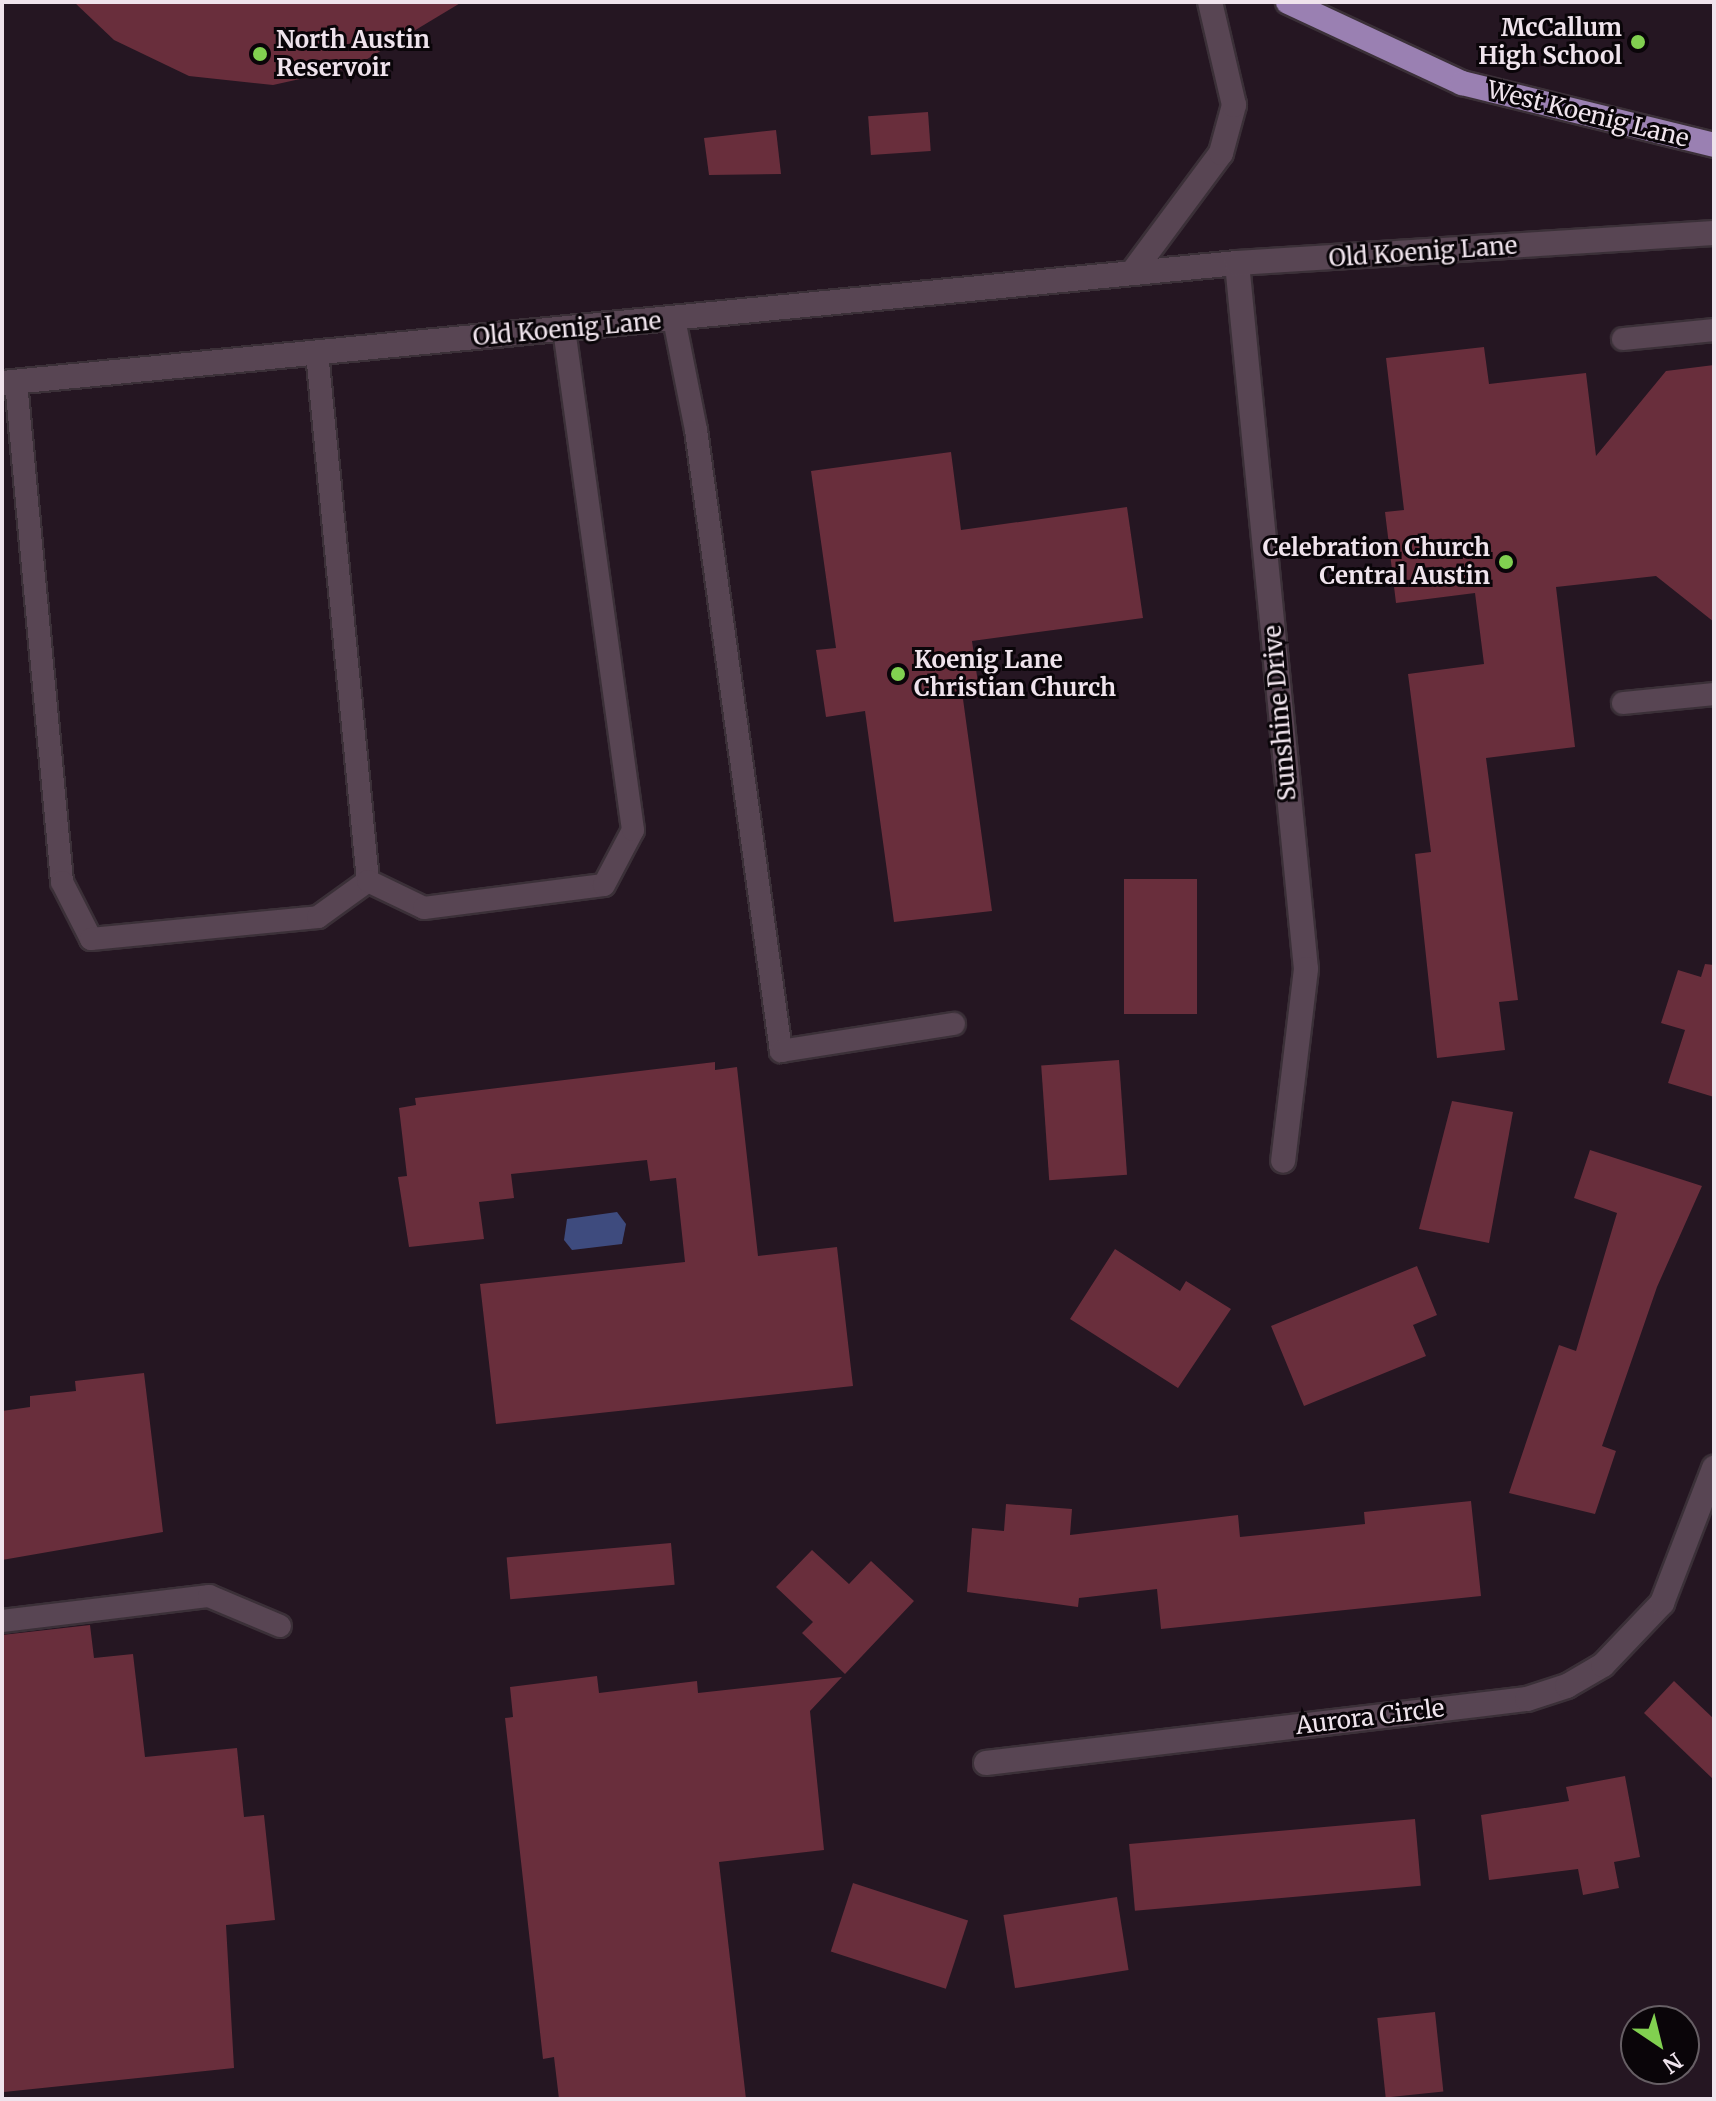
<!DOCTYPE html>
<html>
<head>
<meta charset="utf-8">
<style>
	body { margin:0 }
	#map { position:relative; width:1716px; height:2101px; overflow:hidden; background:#251622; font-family:Merriweather,serif }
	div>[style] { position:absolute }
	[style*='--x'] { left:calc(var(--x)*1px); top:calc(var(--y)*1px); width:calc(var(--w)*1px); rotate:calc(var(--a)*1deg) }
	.water>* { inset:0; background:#3e4b7e }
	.building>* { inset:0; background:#692e3c; transform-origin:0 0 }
	.roads { filter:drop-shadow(2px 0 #3b3038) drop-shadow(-2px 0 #3b3038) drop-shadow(0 2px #3b3038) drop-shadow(0 -2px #3b3038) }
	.lane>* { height:22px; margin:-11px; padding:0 11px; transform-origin:11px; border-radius:11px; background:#584553 }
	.street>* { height:24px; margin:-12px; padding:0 12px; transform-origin:12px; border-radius:12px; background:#584553 }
	.primary>* { height:24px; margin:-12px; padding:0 12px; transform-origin:12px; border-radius:12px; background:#9a80b2 }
	.dots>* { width:22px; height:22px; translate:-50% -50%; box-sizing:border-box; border:4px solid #0a0509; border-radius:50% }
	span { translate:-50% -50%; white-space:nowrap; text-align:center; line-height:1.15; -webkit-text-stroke:6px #0a0509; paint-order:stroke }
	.poi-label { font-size:24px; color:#efe3ec; font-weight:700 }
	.right { translate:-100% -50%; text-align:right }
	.left { translate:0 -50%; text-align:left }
	.street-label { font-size:24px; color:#efe3ec }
	.frame { position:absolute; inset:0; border:4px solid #efe3ec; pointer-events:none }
	.north { position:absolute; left:1620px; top:2005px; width:80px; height:80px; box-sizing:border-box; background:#0a0509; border:2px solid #665e64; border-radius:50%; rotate:145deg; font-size:22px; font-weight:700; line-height:32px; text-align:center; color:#efe3ec }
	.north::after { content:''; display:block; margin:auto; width:28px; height:36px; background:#81d050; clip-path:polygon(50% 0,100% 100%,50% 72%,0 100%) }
</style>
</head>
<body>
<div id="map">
	<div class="water">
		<i style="clip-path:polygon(617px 1212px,626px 1224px,622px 1244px,572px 1250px,564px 1240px,567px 1219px)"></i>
	</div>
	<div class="building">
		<i style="clip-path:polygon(74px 2px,462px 2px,354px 67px,273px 85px,189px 76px,114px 40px)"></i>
		<i style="left:928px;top:112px;width:39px;height:60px;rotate:86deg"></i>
		<i style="clip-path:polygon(776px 130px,781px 174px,709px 175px,704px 138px)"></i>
		<i style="clip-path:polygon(1484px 347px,1489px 384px,1586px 373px,1596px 456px,1666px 371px,1714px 365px,1714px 622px,1656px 576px,1556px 587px,1575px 747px,1486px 758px,1518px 1000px,1499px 1002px,1505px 1050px,1437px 1058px,1415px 854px,1431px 852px,1408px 674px,1484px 664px,1475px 593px,1396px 603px,1385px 512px,1404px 510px,1386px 358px)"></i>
		<i style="clip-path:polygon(951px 452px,961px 530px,1127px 507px,1143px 618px,972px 641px,980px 697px,963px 699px,992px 911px,894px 922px,865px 711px,826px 717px,816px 650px,836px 648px,811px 471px)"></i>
		<i style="left:1197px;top:879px;width:135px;height:73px;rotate:90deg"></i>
		<i style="clip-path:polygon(1705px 964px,1714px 965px,1714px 1097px,1668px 1083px,1685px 1030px,1661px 1023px,1678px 970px,1701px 977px)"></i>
		<i style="left:1119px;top:1060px;width:115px;height:78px;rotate:86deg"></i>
		<i style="clip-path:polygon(715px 1062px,715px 1070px,737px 1067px,758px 1256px,837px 1247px,853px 1386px,496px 1424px,480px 1284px,685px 1262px,676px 1178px,650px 1181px,647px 1160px,511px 1174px,514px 1198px,479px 1202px,484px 1239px,409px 1247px,398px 1177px,407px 1176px,399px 1108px,416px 1105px,415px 1098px)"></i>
		<i style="clip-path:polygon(1452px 1101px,1513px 1112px,1489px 1243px,1419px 1229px)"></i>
		<i style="clip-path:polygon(1590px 1150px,1702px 1186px,1657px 1287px,1602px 1446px,1616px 1451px,1595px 1514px,1509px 1493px,1559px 1345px,1576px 1351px,1617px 1213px,1574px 1198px)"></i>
		<i style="clip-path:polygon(1115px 1249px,1180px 1291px,1186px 1281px,1231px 1309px,1178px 1388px,1070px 1319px)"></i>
		<i style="clip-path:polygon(1417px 1266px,1437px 1315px,1413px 1325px,1426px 1356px,1304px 1406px,1271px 1326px)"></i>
		<i style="clip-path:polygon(144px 1373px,163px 1532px,2px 1560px,2px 1411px,30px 1407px,30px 1396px,76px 1391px,75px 1381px)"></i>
		<i style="clip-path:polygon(1471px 1501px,1481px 1596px,1161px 1629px,1157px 1589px,1079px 1598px,1078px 1607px,967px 1592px,972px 1528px,1004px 1531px,1006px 1504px,1072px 1509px,1070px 1535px,1238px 1515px,1240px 1537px,1365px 1524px,1364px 1512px)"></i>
		<i style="left:671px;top:1543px;width:42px;height:165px;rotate:85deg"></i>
		<i style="clip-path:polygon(812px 1550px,849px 1584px,871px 1561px,914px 1601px,845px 1674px,802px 1633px,813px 1622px,776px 1587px)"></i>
		<i style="clip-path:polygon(90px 1625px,94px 1658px,133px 1654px,145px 1757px,237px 1748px,244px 1817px,264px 1815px,275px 1920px,226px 1925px,234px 2068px,4px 2092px,2px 1635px)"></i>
		<i style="clip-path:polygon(597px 1676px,599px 1693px,697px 1681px,698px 1693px,842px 1677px,810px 1711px,824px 1850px,719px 1862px,746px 2099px,559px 2099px,554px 2057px,543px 2059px,505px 1718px,513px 1717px,510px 1687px)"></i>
		<i style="clip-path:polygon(1674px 1681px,1714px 1719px,1714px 1780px,1644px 1713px)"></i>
		<i style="clip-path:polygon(1625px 1776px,1640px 1857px,1614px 1862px,1619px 1888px,1583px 1895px,1578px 1869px,1489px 1880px,1481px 1815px,1569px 1801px,1566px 1787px)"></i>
		<i style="left:1415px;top:1819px;width:67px;height:287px;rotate:85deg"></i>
		<i style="left:853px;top:1883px;width:121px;height:72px;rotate:18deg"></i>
		<i style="left:1117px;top:1897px;width:74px;height:115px;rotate:81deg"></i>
		<i style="left:1435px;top:2012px;width:80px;height:58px;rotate:84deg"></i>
	</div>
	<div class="roads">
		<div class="lane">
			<i style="--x:674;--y:319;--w:113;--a:78.8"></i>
			<i style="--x:696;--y:430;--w:627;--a:82.21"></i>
			<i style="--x:781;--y:1051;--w:175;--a:-8.9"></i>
			<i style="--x:1623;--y:339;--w:91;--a:-5.6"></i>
			<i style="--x:16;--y:382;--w:502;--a:84.74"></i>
			<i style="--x:62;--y:882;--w:64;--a:63"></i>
			<i style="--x:91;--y:939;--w:228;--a:-5.5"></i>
			<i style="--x:318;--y:917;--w:62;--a:-35.8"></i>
			<i style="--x:368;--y:881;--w:531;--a:-95.51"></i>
			<i style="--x:1623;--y:703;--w:91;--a:-5.6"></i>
			<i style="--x:368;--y:881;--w:62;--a:25.7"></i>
			<i style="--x:424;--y:908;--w:181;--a:-7.3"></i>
			<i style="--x:604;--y:885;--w:62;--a:-62.2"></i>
			<i style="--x:633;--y:830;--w:506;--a:-97.84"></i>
			<i style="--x:2;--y:1621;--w:209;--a:-6.9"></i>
			<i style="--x:209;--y:1596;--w:77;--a:22.9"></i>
		</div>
		<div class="street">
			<i style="--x:1237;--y:263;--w:709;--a:84.42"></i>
			<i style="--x:1306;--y:969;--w:193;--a:96.8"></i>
			<i style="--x:1132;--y:273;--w:149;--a:-53.4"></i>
			<i style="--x:1221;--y:153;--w:50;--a:-74.8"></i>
			<i style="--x:1234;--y:105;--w:106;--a:-103.1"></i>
			<i style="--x:2;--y:383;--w:1241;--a:-5.55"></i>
			<i style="--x:1237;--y:263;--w:478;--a:-3.6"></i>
			<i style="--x:986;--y:1763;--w:545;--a:-6.75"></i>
			<i style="--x:1527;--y:1699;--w:42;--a:-18"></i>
			<i style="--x:1567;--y:1686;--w:42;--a:-30.3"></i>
			<i style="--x:1603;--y:1665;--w:86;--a:-46.4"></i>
			<i style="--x:1662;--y:1603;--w:145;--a:-68.9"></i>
		</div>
		<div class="primary">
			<i style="--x:1288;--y:2;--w:192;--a:25"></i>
			<i style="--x:1462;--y:83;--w:260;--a:13.8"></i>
		</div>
	</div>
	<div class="dots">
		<i style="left:1638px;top:42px;background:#81d050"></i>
		<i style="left:260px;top:54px;background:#81d050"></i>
		<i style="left:1506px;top:562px;background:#81d050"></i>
		<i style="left:898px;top:674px;background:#81d050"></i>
	</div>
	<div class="poi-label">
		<span class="right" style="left:1622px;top:42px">McCallum<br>High School</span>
		<span class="left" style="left:276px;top:54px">North Austin<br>Reservoir</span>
		<span class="right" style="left:1490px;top:562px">Celebration Church<br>Central Austin</span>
		<span class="left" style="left:914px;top:674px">Koenig Lane<br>Christian Church</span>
	</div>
	<div class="street-label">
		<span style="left:1588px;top:114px;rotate:14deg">West Koenig Lane</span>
		<span style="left:1423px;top:252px;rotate:-4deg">Old Koenig Lane</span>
		<span style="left:567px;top:329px;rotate:-5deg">Old Koenig Lane</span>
		<span style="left:1280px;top:713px;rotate:-95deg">Sunshine Drive</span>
		<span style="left:1370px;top:1717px;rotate:-7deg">Aurora Circle</span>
	</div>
	<div class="frame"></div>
	<div class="north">N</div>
</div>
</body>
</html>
